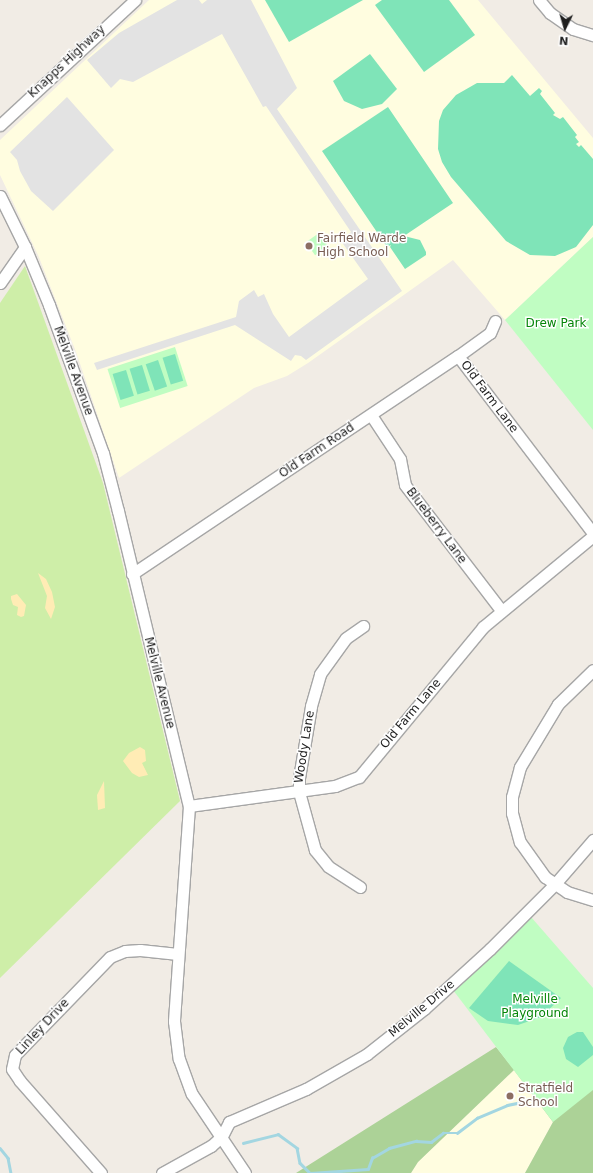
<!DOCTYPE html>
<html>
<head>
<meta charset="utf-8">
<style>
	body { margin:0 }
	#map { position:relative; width:593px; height:1173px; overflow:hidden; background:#f1ece5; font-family:"DejaVu Sans",sans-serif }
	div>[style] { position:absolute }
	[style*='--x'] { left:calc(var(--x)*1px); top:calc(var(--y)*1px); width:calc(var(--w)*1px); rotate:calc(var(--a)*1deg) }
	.education>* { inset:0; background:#fffde0 }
	.grass>* { inset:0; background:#ceeea8 }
	.forest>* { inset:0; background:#acd297 }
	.sand>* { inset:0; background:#ffecb5 }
	.park>* { inset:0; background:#c0fdc2; transform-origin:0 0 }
	.pitch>* { inset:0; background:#7fe4b8; transform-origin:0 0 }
	.parking>* { inset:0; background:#e3e3e3 }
	.stream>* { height:2.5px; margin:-1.25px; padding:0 1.25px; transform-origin:1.25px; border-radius:1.25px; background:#a3d6e1 }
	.roads { filter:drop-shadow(1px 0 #a6a6a6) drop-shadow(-1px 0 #a6a6a6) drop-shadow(0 1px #a6a6a6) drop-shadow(0 -1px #a6a6a6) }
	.minor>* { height:11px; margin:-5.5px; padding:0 5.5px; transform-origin:5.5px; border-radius:5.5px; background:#fff }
	.dots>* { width:11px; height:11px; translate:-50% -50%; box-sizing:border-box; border:2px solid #fff; border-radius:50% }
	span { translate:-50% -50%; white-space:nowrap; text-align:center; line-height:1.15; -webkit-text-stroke:3px #fff; paint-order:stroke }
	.street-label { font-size:12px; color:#1f1f1f }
	.education-label { font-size:12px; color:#785e54 }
	.left { translate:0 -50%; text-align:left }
	.park-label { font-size:12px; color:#058609 }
	.north { position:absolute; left:545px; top:8px; width:40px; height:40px; -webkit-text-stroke:3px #fff; paint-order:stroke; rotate:185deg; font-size:11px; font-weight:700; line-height:16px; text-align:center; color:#1f1f1f }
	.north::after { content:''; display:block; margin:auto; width:14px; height:18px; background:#1f1f1f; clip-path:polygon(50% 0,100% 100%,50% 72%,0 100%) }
</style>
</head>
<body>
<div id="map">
	<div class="education">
		<i style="clip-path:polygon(149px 0,478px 0,593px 138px,593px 237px,505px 320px,453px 260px,308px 363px,287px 376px,254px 388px,119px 478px,76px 352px,38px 255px,0 175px,0 140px)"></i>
		<i style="clip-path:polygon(514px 1070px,553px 1122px,525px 1173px,411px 1173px,418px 1162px)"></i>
	</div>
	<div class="grass">
		<i style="clip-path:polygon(25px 266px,103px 483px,180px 801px,0 978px,0 303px)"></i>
	</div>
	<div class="forest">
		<i style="clip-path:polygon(496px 1047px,548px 1112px,593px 1082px,593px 1173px,525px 1173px,553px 1122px,514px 1070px,418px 1162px,411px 1173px,296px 1173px)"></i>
	</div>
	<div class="sand">
		<i style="clip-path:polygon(38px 573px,46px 579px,52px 592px,55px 607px,51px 619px,45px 608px,47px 596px)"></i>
		<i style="clip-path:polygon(17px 594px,26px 605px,24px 616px,21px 617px,17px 615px,18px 607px,13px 605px,11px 599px,11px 596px)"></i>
		<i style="clip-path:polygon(140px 747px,145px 750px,146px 761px,142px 763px,148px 775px,139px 777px,132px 773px,123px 761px,129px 753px)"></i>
		<i style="clip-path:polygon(104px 781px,105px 808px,98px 810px,97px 795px)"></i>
	</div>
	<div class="park">
		<i style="left:319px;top:233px;width:16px;height:16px;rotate:55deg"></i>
		<i style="clip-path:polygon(593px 237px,593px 430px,505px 320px)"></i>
		<i style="left:175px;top:347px;width:41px;height:71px;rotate:72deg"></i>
		<i style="clip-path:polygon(531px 917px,593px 988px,593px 1090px,553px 1122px,453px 990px)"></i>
	</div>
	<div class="pitch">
		<i style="clip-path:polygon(265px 0,363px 0,289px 42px)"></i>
		<i style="clip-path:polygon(382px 0,449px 0,475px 35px,424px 72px,375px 5px)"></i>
		<i style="clip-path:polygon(370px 54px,397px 89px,382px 104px,362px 109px,344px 101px,333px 81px)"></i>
		<i style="clip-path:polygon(512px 75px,530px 96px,539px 88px,542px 91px,540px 94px,555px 113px,553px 115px,560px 119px,563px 117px,577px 135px,575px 137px,579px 142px,576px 144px,579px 147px,581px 145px,593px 159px,593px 225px,576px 247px,555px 256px,530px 255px,506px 241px,451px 177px,442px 162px,438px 149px,439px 121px,443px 110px,456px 95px,477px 83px,504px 83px)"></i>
		<i style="clip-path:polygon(388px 107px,453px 203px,404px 236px,420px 240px,426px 252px,426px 255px,405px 269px,390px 247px,391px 245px,387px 247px,322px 151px)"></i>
		<i style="left:175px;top:354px;width:28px;height:13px;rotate:73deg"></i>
		<i style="left:158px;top:360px;width:28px;height:13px;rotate:71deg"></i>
		<i style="left:142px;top:365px;width:27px;height:13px;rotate:73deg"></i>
		<i style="left:126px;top:370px;width:27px;height:14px;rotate:73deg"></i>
		<i style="clip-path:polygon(509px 961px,561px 998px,541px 1017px,518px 1025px,488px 1021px,469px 1008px)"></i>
		<i style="clip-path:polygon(577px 1032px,583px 1032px,593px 1047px,593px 1055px,578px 1067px,566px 1059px,563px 1048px,568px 1037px)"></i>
	</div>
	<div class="parking">
		<i style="clip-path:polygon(177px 0,199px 0,202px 4px,207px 0,251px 0,297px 88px,277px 109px,402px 291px,306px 360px,301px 356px,295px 355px,291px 361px,235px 325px,97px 370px,94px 363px,236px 317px,239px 301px,254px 290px,258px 297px,264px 294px,273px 314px,289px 337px,368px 279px,341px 241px,351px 232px,266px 106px,263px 107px,222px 34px,133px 82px,120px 79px,111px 88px,87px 60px,119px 33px)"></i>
		<i style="clip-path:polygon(67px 97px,114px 150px,53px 211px,31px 191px,20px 171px,17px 160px,10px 152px)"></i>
	</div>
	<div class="stream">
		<i style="--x:243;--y:1143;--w:36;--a:-14"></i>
		<i style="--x:278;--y:1134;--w:24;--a:36"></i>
		<i style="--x:297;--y:1148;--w:15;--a:79"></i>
		<i style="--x:300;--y:1163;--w:14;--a:45"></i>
		<i style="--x:310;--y:1173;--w:58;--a:-3.9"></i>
		<i style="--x:368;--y:1169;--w:12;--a:-70"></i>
		<i style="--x:372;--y:1158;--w:20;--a:-30"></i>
		<i style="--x:389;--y:1148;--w:28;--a:-15"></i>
		<i style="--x:416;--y:1141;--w:15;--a:4"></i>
		<i style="--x:431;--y:1142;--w:15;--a:-37"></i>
		<i style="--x:443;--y:1133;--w:14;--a:0"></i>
		<i style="--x:457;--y:1133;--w:25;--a:-37"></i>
		<i style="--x:477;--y:1118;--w:33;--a:-23"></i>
		<i style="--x:507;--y:1105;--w:20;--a:-11"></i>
		<i style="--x:0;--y:1148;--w:13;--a:51"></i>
		<i style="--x:8;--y:1158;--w:15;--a:79"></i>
	</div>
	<div class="roads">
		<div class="minor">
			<i style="--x:539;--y:0;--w:17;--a:50"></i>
			<i style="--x:550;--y:13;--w:28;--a:35"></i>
			<i style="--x:573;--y:29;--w:21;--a:17"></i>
			<i style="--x:0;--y:125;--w:184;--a:-42.8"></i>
			<i style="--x:0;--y:196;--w:57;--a:63.9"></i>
			<i style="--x:25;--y:247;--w:63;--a:67.5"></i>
			<i style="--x:49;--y:305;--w:158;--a:70"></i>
			<i style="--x:103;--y:453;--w:60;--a:75.5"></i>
			<i style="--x:118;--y:511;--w:303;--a:76.5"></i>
			<i style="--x:189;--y:806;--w:216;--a:94"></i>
			<i style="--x:174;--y:1021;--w:38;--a:83"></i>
			<i style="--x:179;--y:1059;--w:37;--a:70"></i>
			<i style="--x:192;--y:1094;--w:95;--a:56.1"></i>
			<i style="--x:0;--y:283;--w:44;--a:-55.2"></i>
			<i style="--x:458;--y:356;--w:223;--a:52.7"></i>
			<i style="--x:371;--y:415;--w:53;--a:56.6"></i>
			<i style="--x:400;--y:459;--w:26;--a:79"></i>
			<i style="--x:405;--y:485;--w:158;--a:52.5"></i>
			<i style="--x:132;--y:574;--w:392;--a:-33.8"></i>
			<i style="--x:458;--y:356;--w:39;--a:-36"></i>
			<i style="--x:490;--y:333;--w:13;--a:-67"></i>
			<i style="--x:593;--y:670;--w:49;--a:135.8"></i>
			<i style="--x:558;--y:704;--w:74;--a:121.1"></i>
			<i style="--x:520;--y:767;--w:31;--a:105"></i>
			<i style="--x:512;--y:797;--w:16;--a:90"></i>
			<i style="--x:512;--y:813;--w:30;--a:75"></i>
			<i style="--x:520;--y:842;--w:43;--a:54.5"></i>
			<i style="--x:545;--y:877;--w:27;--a:34"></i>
			<i style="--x:567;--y:892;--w:27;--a:17"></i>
			<i style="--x:189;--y:806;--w:147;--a:-7.8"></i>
			<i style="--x:335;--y:786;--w:26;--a:-21"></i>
			<i style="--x:359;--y:777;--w:195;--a:-50.4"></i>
			<i style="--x:483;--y:627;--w:143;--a:-39.6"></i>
			<i style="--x:360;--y:887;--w:38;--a:-147"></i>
			<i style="--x:328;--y:866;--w:21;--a:-129"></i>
			<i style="--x:315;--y:850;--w:60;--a:-105.4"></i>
			<i style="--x:299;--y:792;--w:14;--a:-90"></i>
			<i style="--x:299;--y:778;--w:73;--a:-80.5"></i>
			<i style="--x:311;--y:706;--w:33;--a:-74"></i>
			<i style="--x:320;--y:674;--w:44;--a:-54.2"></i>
			<i style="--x:346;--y:638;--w:21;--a:-35"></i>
			<i style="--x:101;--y:1173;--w:123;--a:-131.4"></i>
			<i style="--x:20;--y:1081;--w:14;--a:-124"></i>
			<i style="--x:12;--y:1069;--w:14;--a:-78"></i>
			<i style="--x:15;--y:1055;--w:136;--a:-45.9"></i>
			<i style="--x:110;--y:957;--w:16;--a:-22"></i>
			<i style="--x:125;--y:951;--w:15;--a:-4"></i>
			<i style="--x:140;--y:950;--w:38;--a:6"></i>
			<i style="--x:162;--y:1173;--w:56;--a:-28.9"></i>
			<i style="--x:211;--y:1146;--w:15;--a:-42"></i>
			<i style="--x:222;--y:1136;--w:16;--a:-63"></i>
			<i style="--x:229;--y:1122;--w:84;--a:-23.2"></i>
			<i style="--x:306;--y:1089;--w:70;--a:-29.8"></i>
			<i style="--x:367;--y:1054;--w:73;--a:-38.3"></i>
			<i style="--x:424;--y:1009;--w:89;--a:-42.3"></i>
			<i style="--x:490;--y:949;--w:91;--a:-45"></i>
			<i style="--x:554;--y:885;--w:60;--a:-49.1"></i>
		</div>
	</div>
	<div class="dots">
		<i style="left:309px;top:246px;background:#8d6e63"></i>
		<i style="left:510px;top:1096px;background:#8d6e63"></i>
	</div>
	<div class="street-label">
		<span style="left:67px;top:62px;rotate:-43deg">Knapps Highway</span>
		<span style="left:73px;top:371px;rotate:70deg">Melville Avenue</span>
		<span style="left:489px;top:397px;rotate:53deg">Old Farm Lane</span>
		<span style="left:317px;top:451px;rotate:-34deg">Old Farm Road</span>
		<span style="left:436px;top:526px;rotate:53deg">Blueberry Lane</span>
		<span style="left:159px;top:683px;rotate:76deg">Melville Avenue</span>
		<span style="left:411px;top:714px;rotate:-50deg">Old Farm Lane</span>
		<span style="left:305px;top:747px;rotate:-81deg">Woody Lane</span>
		<span style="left:422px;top:1009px;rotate:-40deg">Melville Drive</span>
		<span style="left:43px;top:1027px;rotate:-47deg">Linley Drive</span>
	</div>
	<div class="education-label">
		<span class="left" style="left:317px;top:246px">Fairfield Warde<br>High School</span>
		<span class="left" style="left:518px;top:1096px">Stratfield<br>School</span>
	</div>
	<div class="park-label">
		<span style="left:556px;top:324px">Drew Park</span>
		<span style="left:535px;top:1007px">Melville<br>Playground</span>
	</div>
	<div class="north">N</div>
</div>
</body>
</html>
